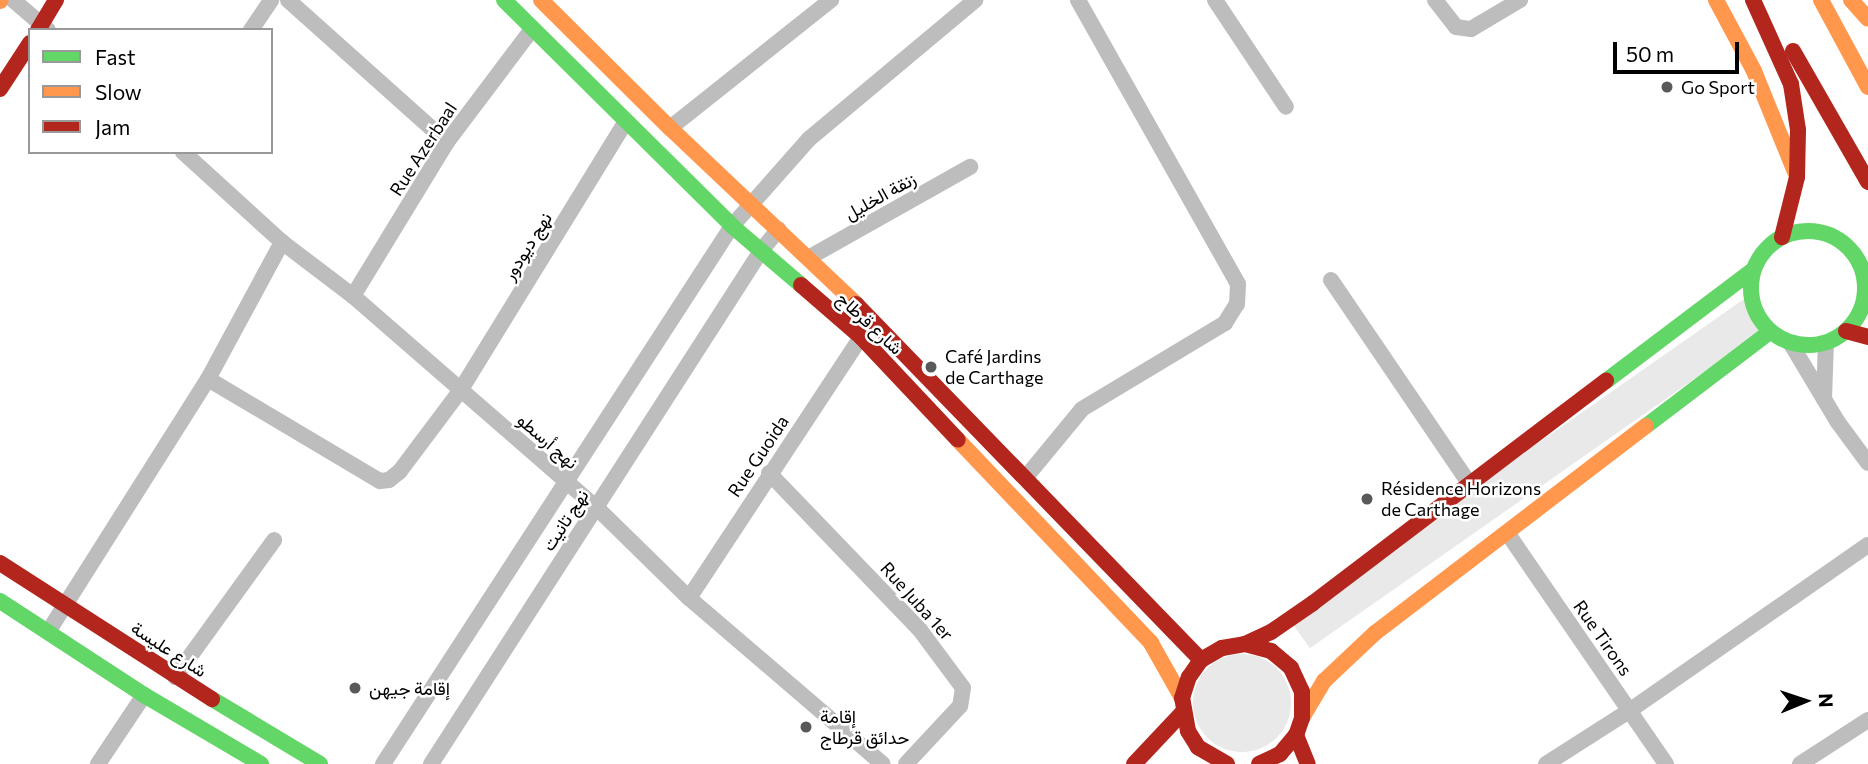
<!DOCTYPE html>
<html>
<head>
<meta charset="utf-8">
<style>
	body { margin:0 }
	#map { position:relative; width:1868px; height:764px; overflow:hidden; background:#fff; font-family:Commissioner,Vazirmatn,sans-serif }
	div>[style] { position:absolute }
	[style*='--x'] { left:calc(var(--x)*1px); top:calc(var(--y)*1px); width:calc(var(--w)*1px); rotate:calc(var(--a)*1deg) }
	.green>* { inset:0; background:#e9e9e9; transform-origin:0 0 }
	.round { border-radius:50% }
	.street>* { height:16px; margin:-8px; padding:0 8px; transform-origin:8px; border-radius:8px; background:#bdbdbd }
	.fast>* { height:16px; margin:-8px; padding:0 8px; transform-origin:8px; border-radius:8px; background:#63d668 }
	.fast>.ring { margin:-8px; padding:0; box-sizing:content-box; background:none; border:16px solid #63d668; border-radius:50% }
	.slow>* { height:16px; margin:-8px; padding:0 8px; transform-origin:8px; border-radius:8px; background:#ff974d }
	.jam>* { height:16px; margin:-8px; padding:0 8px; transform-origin:8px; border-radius:8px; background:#b3261e }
	.dots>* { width:19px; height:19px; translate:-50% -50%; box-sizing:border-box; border:4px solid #fff; border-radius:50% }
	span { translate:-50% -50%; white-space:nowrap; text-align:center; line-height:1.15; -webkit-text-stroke:5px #fff; paint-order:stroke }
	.poi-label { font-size:18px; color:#000 }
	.left { translate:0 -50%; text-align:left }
	.street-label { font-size:18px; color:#000 }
	.legend { position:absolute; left:28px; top:28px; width:245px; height:126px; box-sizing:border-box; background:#fff; border:2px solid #999; margin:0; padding:9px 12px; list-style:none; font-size:21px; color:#000 }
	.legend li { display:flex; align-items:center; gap:14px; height:35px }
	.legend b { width:35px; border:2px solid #999 }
	.north { position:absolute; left:1770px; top:666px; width:70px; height:70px; -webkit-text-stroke:5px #fff; paint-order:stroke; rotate:88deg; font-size:19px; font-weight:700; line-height:28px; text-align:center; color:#000 }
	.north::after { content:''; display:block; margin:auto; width:24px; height:32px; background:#000; clip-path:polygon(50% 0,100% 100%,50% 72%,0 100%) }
	.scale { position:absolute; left:1613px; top:42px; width:126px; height:32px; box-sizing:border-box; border:4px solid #000; border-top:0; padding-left:9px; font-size:21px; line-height:24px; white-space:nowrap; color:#000; -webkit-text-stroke:5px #fff; paint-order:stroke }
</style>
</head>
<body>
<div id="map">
	<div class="green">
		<i style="left:1744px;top:299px;width:37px;height:556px;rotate:55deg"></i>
		<i class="round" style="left:1193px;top:654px;width:98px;height:98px"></i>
	</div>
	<div class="street">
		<i style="--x:13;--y:0;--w:46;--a:40.6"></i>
		<i style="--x:288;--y:0;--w:213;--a:41.8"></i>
		<i style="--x:1215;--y:0;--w:128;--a:56.4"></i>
		<i style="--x:1435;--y:0;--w:34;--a:52"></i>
		<i style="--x:1456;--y:27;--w:15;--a:8"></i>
		<i style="--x:1471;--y:29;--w:57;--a:-30.6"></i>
		<i style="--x:251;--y:30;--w:36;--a:-56"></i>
		<i style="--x:670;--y:128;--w:206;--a:-38.5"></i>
		<i style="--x:183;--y:152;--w:134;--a:42.3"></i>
		<i style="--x:282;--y:242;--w:89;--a:37.3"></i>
		<i style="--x:353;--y:296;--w:322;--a:41"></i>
		<i style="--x:596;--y:507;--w:130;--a:44.4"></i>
		<i style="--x:689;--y:598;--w:255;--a:40.6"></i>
		<i style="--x:810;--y:257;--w:184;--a:-29.4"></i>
		<i style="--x:1331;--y:280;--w:245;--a:55.8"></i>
		<i style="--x:353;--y:296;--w:180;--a:-58.6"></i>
		<i style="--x:447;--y:142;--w:141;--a:-53"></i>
		<i style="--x:1791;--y:344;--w:90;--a:59.1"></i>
		<i style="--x:1837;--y:421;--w:52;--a:53.6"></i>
		<i style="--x:208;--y:379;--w:200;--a:30.7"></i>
		<i style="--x:380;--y:481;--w:9;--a:-6"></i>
		<i style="--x:389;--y:480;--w:14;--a:-39"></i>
		<i style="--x:400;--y:471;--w:100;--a:-53.1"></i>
		<i style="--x:460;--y:391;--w:317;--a:-58.4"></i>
		<i style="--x:1824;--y:399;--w:56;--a:-88"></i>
		<i style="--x:769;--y:473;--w:218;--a:46.1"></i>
		<i style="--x:920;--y:630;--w:72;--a:53.4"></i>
		<i style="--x:963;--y:688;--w:18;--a:99"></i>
		<i style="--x:960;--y:706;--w:79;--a:133"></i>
		<i style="--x:1026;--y:477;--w:88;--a:-50.5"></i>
		<i style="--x:1082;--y:409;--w:167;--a:-31"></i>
		<i style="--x:1225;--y:323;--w:22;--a:-58"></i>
		<i style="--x:1237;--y:304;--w:20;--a:-87"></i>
		<i style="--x:1238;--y:284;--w:326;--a:-119.4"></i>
		<i style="--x:1508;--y:534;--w:279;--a:55.5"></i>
		<i style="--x:689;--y:598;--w:313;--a:-56.6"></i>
		<i style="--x:48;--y:632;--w:299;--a:-57.7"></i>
		<i style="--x:208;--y:379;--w:156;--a:-61.6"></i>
		<i style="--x:175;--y:677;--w:169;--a:-54.1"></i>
		<i style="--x:98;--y:764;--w:83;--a:-56.3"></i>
		<i style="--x:383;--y:764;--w:641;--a:-57.03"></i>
		<i style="--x:732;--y:226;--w:116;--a:-48.5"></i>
		<i style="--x:809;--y:139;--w:217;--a:-39.9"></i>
		<i style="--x:431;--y:764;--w:610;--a:-57.25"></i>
		<i style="--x:761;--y:251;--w:28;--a:-51"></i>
		<i style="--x:1546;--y:764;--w:98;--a:-32.6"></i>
		<i style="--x:1629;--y:711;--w:291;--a:-34.8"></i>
		<i style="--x:1800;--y:764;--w:81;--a:-32.9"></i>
	</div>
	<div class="fast">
		<i style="--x:504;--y:0;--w:321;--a:44.7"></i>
		<i style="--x:732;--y:226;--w:91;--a:40.5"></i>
		<i class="ring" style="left:1751px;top:231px;width:98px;height:98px"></i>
		<i style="--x:1606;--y:381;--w:184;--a:-37.1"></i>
		<i style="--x:1646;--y:426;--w:156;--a:-37.2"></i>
		<i style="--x:0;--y:601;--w:172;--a:33.1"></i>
		<i style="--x:144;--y:695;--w:136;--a:30.5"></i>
		<i style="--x:212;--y:699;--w:126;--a:31"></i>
	</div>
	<div class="slow">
		<i style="--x:541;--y:0;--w:182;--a:44.8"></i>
		<i style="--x:670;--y:128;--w:256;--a:43.4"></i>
		<i style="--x:1716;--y:0;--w:81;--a:61.8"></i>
		<i style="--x:1754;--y:71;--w:109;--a:67.9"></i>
		<i style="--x:1821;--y:0;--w:99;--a:61.6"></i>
		<i style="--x:1851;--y:0;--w:25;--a:48"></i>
		<i style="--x:0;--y:1;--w:1;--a:-45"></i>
		<i style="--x:958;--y:440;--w:280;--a:46.4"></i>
		<i style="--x:1151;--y:643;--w:63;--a:60.6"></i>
		<i style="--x:1302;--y:718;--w:43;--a:-59.3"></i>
		<i style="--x:1324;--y:681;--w:70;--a:-43.3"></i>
		<i style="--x:1375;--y:633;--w:341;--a:-37.4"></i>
	</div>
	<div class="jam">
		<i style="--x:1753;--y:0;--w:92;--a:65.7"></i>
		<i style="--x:1791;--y:84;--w:47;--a:81.3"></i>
		<i style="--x:1798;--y:130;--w:47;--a:91.2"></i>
		<i style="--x:1797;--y:177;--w:62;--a:104"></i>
		<i style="--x:38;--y:30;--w:35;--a:-59"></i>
		<i style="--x:1793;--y:51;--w:151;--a:60.2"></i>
		<i style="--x:0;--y:89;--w:55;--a:-56.9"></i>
		<i style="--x:801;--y:285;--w:79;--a:40.9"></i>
		<i style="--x:861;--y:337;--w:141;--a:46.7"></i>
		<i style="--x:856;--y:304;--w:496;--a:45.9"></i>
		<i style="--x:1846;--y:331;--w:23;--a:15"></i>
		<i style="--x:0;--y:563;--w:252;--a:32.7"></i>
		<i style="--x:1245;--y:644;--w:29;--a:-25"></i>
		<i style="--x:1271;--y:632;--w:51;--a:-34.6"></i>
		<i style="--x:1313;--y:603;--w:368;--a:-37.2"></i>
		<i style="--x:1296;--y:735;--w:31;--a:68"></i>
		<i style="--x:1134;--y:764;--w:70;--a:-46.7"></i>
		<i style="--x:1227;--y:764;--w:34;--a:-150"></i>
		<i style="--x:1198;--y:747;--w:19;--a:-122"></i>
		<i style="--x:1188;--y:731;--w:34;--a:-100"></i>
		<i style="--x:1182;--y:698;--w:22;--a:-72"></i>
		<i style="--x:1189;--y:677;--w:21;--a:-55"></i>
		<i style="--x:1201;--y:660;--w:24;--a:-30"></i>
		<i style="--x:1222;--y:648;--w:23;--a:-10"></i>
		<i style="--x:1245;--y:644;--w:27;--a:15"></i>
		<i style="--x:1271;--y:651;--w:26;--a:40"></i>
		<i style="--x:1291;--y:668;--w:26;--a:65"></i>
		<i style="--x:1302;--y:692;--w:26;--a:90"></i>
		<i style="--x:1302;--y:718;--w:18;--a:109"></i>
		<i style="--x:1296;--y:735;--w:25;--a:130"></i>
		<i style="--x:1280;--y:754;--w:23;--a:155"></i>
	</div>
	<div class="dots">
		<i style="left:1667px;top:87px;background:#595959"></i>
		<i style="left:931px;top:367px;background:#595959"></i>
		<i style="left:1367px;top:499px;background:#595959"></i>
		<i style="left:355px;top:688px;background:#595959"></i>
		<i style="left:806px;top:727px;background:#595959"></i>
	</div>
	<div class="poi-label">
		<span class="left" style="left:1681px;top:87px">Go Sport</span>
		<span class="left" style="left:945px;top:367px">Café Jardins<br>de Carthage</span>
		<span class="left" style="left:1381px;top:499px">Résidence Horizons<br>de Carthage</span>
		<span class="left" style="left:369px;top:688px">إقامة جيهن</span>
		<span class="left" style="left:820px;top:727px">إقامة<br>حدائق قرطاج</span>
	</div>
	<div class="street-label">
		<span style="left:423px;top:149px;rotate:-57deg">Rue Azerbaal</span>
		<span style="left:880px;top:196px;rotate:-29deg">زنقة الخليل</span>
		<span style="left:527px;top:246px;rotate:-58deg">نهج ديودور</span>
		<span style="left:870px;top:323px;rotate:43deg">شارع قرطاج</span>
		<span style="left:548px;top:441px;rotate:41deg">نهج أرسطو</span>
		<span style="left:758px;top:456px;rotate:-56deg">Rue Guoida</span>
		<span style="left:565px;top:520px;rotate:-57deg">نهج تانيت</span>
		<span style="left:917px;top:601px;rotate:48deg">Rue Juba 1er</span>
		<span style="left:1603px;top:638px;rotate:55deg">Rue Tirons</span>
		<span style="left:169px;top:649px;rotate:33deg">شارع عليسة</span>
	</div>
	<ul class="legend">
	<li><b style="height:9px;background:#63d668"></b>Fast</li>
	<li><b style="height:9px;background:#ff974d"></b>Slow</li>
	<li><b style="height:9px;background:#b3261e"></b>Jam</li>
	</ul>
	<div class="north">N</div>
	<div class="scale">50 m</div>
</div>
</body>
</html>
